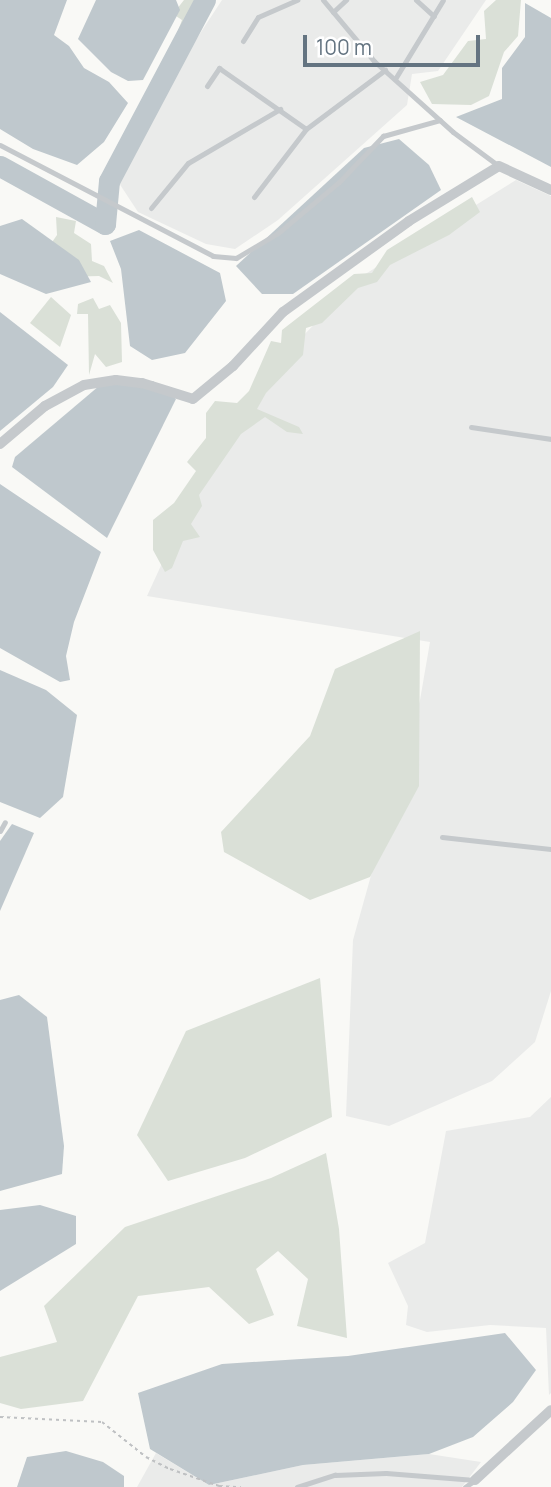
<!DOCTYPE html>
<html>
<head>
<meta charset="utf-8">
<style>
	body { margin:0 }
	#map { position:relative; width:551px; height:1487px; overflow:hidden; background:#f9f9f6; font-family:Manrope,sans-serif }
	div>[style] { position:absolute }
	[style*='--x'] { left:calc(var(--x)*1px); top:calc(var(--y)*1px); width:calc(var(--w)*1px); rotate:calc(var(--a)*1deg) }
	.built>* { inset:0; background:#eaebea }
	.green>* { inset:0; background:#dae0d7 }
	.water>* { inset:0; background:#bfc8cd }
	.river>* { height:21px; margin:-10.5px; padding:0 10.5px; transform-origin:10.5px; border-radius:10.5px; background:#bfc8cd }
	.path>* { height:2px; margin-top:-1px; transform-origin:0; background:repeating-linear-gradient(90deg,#bfc1c3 0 3.5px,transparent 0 7px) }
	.lane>* { height:5px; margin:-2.5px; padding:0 2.5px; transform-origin:2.5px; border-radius:2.5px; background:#c5c9cc }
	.street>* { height:10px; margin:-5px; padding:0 5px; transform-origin:5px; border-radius:5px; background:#c5c9cc }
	span { translate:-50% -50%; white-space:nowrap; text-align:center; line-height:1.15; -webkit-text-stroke:7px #fff; paint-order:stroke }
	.scale { position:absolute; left:303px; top:35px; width:177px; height:32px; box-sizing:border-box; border:4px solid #647481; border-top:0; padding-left:9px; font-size:21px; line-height:24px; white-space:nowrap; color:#647481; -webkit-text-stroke:5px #fff; paint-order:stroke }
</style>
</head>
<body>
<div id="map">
	<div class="built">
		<i style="clip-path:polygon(222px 0,486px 0,438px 71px,412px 74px,407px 105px,278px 220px,235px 249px,206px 244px,138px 212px,117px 180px,184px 58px)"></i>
		<i style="clip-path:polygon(516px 180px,551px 196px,551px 991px,535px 1042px,492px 1081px,389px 1126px,346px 1116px,353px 940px,420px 700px,430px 642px,147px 596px,209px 461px,272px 368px,359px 278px)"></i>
		<i style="clip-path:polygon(551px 1097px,551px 1393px,549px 1395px,546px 1328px,490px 1325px,427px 1332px,406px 1325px,408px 1306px,388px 1263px,425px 1243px,446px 1131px,530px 1117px)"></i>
		<i style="clip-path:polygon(156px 1453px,209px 1485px,303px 1465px,429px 1454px,481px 1462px,462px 1487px,137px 1487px)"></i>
	</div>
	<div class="green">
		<i style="clip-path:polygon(184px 0,198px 0,207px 7px,186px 45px,173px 44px,182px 20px,173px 14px)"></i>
		<i style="clip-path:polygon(496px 0,521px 0,518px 36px,504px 52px,489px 96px,471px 105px,432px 104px,420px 82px,443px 75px,468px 41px,486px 39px,484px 11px)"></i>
		<i style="clip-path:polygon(472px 197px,480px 212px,449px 235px,390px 265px,377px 282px,358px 288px,322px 323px,306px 328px,303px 355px,266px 393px,257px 409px,299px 427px,303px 434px,287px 432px,265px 417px,241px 434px,199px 495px,202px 506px,191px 524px,200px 537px,183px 541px,172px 568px,165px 572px,153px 550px,153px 520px,174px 503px,196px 471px,187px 462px,206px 438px,206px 413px,215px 401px,237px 403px,249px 391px,271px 341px,281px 343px,282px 330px,354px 274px,372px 273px,387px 250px)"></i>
		<i style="clip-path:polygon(56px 217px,76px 221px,74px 233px,91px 244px,92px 261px,104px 266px,113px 283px,99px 276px,64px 277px,48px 248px,57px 235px)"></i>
		<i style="clip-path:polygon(51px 297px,71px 315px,60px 347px,30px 323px)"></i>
		<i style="clip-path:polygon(93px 298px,99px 309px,110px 305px,121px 323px,122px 362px,106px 367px,95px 354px,89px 375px,88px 314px,77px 314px,78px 304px)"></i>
		<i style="clip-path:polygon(420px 631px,419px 786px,370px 877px,310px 900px,224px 852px,221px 832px,310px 736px,335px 669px)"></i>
		<i style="clip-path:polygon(320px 978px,332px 1117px,245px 1158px,168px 1181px,137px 1135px,186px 1031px)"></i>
		<i style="clip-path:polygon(326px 1153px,339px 1229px,347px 1338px,297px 1326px,308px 1279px,278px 1251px,256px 1269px,274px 1315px,249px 1324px,209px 1287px,138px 1296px,83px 1401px,21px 1409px,0 1403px,0 1357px,57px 1342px,44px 1306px,125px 1227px,271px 1178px)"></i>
	</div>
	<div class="water">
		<i style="clip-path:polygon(0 0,67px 0,54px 35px,69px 46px,84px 68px,109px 82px,128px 103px,104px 142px,77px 165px,33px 149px,0 129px)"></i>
		<i style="clip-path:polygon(96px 0,176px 0,180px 10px,143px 80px,128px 81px,111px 72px,78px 39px)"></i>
		<i style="clip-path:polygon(525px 3px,551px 18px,551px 167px,456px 117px,502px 99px,502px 68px,525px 37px)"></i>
		<i style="clip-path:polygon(399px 139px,429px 165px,441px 190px,293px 294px,262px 294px,236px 266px,364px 148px)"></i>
		<i style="clip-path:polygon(22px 219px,79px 260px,91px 282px,46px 294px,0 274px,0 226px)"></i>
		<i style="clip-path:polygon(139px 230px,220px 273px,226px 301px,185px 353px,152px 360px,130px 346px,121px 269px,110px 241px)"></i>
		<i style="clip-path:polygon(0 312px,68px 365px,53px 387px,0 431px)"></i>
		<i style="clip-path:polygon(153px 381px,176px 399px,107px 538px,12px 467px,15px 457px,99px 386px)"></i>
		<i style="clip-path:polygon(0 484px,101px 552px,74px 622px,66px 656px,70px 680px,60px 682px,0 648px)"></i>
		<i style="clip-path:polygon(0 670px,46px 690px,77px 715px,63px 797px,40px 818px,0 802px)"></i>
		<i style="clip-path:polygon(12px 824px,34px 833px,0 911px,0 841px)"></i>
		<i style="clip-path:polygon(19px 995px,47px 1017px,64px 1146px,62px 1174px,0 1191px,0 1000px)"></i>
		<i style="clip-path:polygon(40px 1205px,76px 1216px,76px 1244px,0 1291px,0 1210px)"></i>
		<i style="clip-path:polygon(505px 1333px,536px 1370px,513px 1402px,473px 1437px,429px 1454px,303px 1465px,209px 1485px,150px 1449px,138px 1393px,222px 1364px,348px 1356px)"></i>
		<i style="clip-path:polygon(66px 1451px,103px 1462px,124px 1476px,124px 1487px,17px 1487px,27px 1457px)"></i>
	</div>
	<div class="river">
		<i style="--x:0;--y:166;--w:120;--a:28.9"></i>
		<i style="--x:105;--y:224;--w:43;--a:-84.7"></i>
		<i style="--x:109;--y:181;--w:205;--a:-62.1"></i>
	</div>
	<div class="path">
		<i style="--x:0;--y:1417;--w:102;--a:2.8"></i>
		<i style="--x:102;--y:1422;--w:56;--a:38.5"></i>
		<i style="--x:146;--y:1457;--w:27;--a:27"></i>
		<i style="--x:170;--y:1469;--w:52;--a:19.1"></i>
		<i style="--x:219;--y:1486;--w:22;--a:3"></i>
	</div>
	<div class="lane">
		<i style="--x:323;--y:0;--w:80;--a:50.1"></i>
		<i style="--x:374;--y:61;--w:106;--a:41.9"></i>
		<i style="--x:453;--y:132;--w:57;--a:36.5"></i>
		<i style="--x:416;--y:0;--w:24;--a:42"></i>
		<i style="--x:333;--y:12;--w:18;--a:-43"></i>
		<i style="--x:243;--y:41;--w:28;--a:-58"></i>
		<i style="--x:258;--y:17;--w:43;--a:-23.6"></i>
		<i style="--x:395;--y:79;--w:92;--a:-58.7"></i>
		<i style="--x:207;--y:86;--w:22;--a:-56"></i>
		<i style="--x:219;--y:68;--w:106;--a:35"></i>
		<i style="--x:306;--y:129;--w:99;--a:-36.8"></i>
		<i style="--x:0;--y:145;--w:240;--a:27.5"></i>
		<i style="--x:213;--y:256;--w:23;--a:5"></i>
		<i style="--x:236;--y:258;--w:49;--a:-30.8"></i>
		<i style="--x:278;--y:233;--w:80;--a:-39.9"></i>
		<i style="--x:339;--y:182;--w:64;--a:-46.3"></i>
		<i style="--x:383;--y:136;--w:59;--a:-15.7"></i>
		<i style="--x:254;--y:197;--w:86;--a:-52.6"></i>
		<i style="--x:151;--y:208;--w:58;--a:-50.6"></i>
		<i style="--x:188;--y:163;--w:107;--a:-30.4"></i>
		<i style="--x:471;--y:427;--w:81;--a:8.5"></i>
		<i style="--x:0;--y:831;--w:10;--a:-61"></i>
		<i style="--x:442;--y:837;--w:110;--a:6.3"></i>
		<i style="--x:297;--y:1487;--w:40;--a:-18"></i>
		<i style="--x:335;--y:1475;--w:51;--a:-2.2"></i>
		<i style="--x:386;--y:1473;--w:89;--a:4.5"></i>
		<i style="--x:465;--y:1487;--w:12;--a:-35"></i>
	</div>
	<div class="street">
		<i style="--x:0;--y:444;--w:59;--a:-40.2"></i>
		<i style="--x:45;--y:406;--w:44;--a:-28.3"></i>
		<i style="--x:84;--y:385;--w:32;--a:-9"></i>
		<i style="--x:116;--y:380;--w:26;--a:7"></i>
		<i style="--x:142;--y:383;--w:53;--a:17.4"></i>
		<i style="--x:193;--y:399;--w:52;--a:-39.5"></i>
		<i style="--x:233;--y:366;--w:74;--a:-47.2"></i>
		<i style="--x:283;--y:312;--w:155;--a:-35.8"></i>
		<i style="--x:409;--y:221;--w:105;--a:-31.4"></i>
		<i style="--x:499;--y:166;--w:57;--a:24.8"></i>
		<i style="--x:475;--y:1480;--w:103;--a:-42.6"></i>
	</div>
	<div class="scale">100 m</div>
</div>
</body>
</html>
